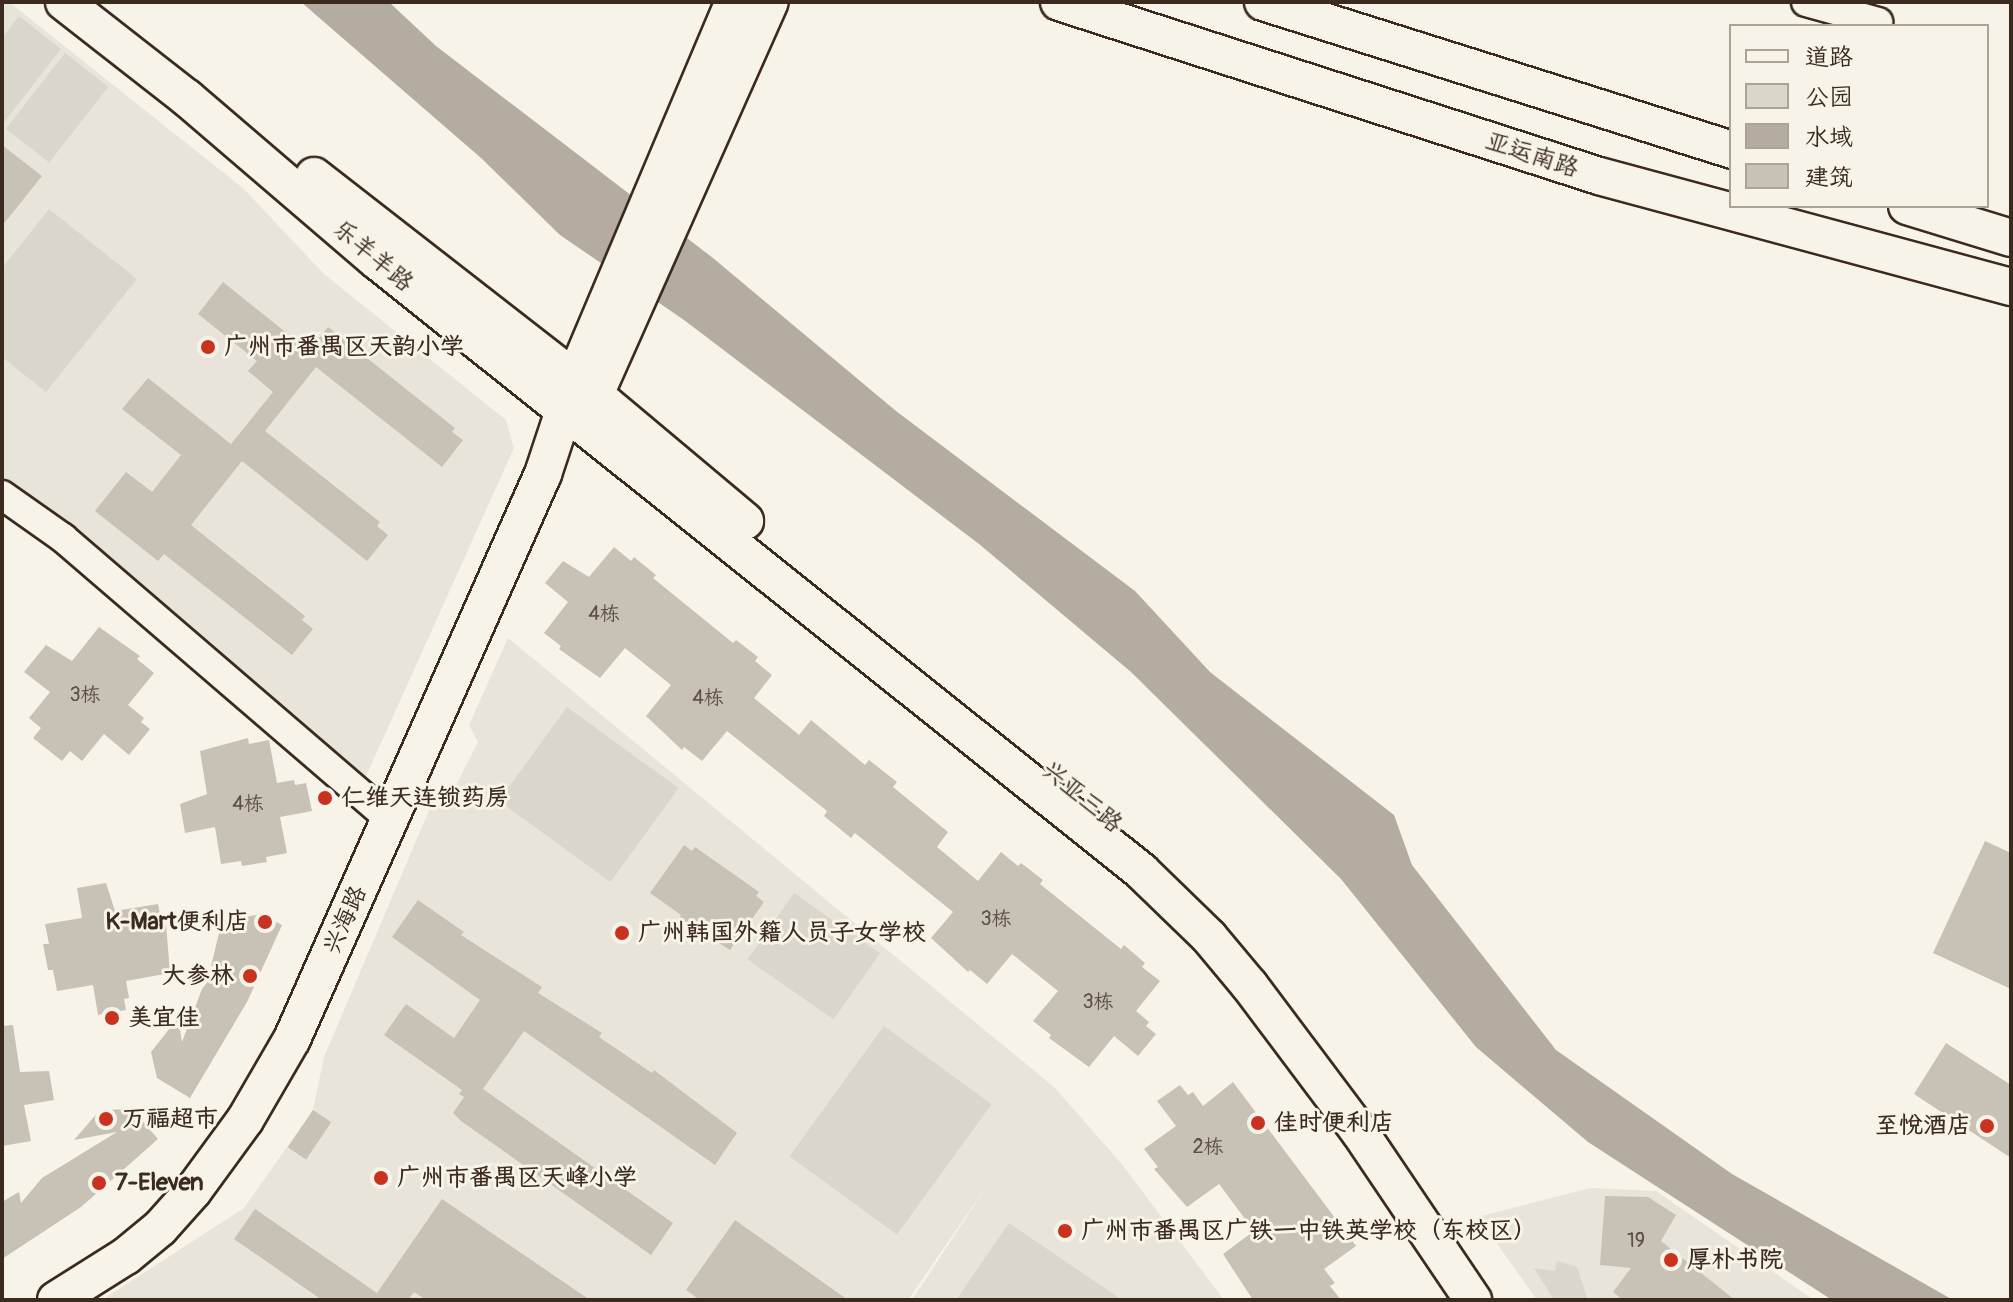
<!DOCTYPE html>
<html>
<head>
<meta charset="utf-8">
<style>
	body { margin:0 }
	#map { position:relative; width:2013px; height:1302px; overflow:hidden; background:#f7f3e8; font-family:Pangolin,"LXGW WenKai TC",sans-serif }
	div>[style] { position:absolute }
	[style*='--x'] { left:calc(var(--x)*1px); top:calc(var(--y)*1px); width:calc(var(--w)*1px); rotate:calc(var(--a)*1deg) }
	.built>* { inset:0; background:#e9e4d9 }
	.green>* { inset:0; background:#dbd6cb; transform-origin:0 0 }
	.water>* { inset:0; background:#b4aca0 }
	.building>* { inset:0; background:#c8c1b6; transform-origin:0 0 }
	.roads { filter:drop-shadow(2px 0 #3b2a1e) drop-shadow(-2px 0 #3b2a1e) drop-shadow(0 2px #3b2a1e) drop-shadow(0 -2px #3b2a1e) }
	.minor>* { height:28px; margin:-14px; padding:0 14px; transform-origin:14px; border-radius:14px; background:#f7f3e8 }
	.tertiary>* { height:36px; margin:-18px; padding:0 18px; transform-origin:18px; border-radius:18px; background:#f7f3e8 }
	.dots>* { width:22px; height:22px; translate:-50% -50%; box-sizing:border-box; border:4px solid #f7f3e8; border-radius:50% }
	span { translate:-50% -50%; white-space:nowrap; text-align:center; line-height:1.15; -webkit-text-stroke:6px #f7f3e8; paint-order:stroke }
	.number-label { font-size:20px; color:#5e5044 }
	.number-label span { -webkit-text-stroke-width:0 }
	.street-label { font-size:24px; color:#3b2a1e }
	.poi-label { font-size:24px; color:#3b2a1e; font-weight:700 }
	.left { translate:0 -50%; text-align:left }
	.right { translate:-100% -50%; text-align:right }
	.frame { position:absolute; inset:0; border:4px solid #3b2a1e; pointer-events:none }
	.legend { position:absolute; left:1729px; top:24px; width:260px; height:184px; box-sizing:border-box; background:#f7f3e8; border:2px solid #aca397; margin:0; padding:10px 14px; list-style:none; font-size:24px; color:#3b2a1e }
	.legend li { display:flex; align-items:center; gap:16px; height:40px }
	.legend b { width:40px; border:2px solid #aca397 }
</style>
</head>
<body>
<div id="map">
	<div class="built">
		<i style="clip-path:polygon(2px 2px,9px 2px,244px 189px,324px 274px,506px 420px,514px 448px,363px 783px,2px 479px)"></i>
		<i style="clip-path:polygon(508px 638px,1054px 1087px,1121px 1163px,1224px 1300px,912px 1300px,990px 1181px,908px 1300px,102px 1300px,244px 1208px,313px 1110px,324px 1057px,430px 808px,448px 801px,478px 742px,469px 725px)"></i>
		<i style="clip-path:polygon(1590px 1188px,1656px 1191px,1814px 1300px,1537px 1300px,1478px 1217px)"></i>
	</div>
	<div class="green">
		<i style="clip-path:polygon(19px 16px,61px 49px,2px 125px,2px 38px)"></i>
		<i style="left:65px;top:53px;width:55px;height:96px;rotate:38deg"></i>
		<i style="clip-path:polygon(49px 209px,137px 279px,46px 392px,2px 357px,2px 268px)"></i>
		<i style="left:567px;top:707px;width:138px;height:116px;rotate:36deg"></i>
		<i style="left:794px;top:893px;width:105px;height:81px;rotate:35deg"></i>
		<i style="left:884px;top:1026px;width:133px;height:161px;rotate:36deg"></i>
		<i style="clip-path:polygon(1009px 1223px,1122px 1300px,956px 1300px)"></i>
		<i style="clip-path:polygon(1557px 1261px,1577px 1267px,1588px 1300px,1554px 1300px,1534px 1268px,1555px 1271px)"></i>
	</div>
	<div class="water">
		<i style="clip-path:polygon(301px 2px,389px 2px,436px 46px,713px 258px,896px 411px,1135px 591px,1210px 672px,1394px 815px,1412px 865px,1556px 1050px,1732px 1174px,1953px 1300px,1832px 1300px,1588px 1142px,1476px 1047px,1341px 879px,1131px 672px,979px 544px,684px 320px,560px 235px,481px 158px)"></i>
	</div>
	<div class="building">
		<i style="clip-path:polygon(2px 145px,42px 176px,2px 226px)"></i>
		<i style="clip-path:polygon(223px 282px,309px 351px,328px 327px,455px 428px,452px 432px,463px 440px,442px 467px,316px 367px,265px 431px,380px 522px,377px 526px,388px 535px,367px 561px,242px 461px,191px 525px,305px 616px,302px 620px,313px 629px,292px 655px,164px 554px,158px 561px,95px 511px,126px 472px,152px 492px,181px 455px,122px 409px,148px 378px,231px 444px,273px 392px,248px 371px,257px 361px,198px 314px)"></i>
		<i style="clip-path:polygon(614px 547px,631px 561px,634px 557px,656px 575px,653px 578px,733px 643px,736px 640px,758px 657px,755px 661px,772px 675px,754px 698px,799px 735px,811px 720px,865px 765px,869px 760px,897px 782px,893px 787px,948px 832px,937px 847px,978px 881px,1001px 852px,1018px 866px,1021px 863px,1043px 880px,1040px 884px,1121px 949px,1124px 945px,1145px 963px,1142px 967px,1160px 981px,1136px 1011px,1149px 1022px,1146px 1026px,1156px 1034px,1138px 1056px,1114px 1036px,1089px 1067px,1049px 1038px,1051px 1035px,1033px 1021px,1058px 991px,1012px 954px,987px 984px,970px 970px,968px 972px,931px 938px,953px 912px,855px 833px,851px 838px,824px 816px,827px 811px,727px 731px,702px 761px,684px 747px,682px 750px,646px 716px,671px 685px,625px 648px,600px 678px,559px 649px,561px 646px,544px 633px,568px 602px,545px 583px,563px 561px,589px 577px)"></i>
		<i style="clip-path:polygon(99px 627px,140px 656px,137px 659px,154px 673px,128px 705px,144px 718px,141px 722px,150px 729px,129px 755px,104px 734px,82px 761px,70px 751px,62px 761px,33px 738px,41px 728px,29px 718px,50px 692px,24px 672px,46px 645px,72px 661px)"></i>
		<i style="clip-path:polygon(248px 738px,249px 744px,269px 740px,277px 783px,294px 780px,295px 785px,306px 783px,312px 811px,280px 817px,287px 853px,266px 857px,267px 862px,242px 866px,241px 861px,221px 864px,215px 827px,185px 833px,180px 804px,207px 794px,200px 751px)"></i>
		<i style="clip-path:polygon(1985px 841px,2011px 853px,2011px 989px,1933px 953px)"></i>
		<i style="clip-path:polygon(684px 845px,692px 851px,695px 847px,759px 892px,756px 896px,764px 902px,730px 950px,679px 918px,681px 915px,650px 893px)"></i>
		<i style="clip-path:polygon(106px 883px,115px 911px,158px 904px,162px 925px,166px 924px,170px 973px,126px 981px,129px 998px,124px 999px,126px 1010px,98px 1015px,93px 985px,57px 991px,53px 970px,48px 970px,43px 944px,49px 944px,45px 924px,82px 918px,77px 888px)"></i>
		<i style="clip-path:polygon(418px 900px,464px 932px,461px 935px,542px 987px,538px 993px,602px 1033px,599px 1037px,652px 1073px,654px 1070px,737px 1133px,715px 1165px,524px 1031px,483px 1089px,673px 1223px,651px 1255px,461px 1121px,453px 1113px,464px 1097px,459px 1094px,462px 1090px,384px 1035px,406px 1004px,454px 1038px,480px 1000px,392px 937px)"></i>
		<i style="clip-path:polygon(261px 914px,282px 925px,247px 1002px,190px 1098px,157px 1078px,151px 1052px,178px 1018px,182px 1042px,202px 989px,221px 965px,211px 966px,222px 921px)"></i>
		<i style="clip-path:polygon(13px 1025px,20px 1072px,49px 1071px,54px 1100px,24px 1105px,31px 1141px,2px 1146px,2px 1026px)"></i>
		<i style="clip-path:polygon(1946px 1043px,2011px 1085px,2011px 1158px,1914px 1094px)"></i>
		<i style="clip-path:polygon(1233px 1082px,1356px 1246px,1324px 1269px,1335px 1283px,1330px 1286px,1341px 1300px,1253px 1300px,1223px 1254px,1254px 1231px,1219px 1184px,1187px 1207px,1154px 1169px,1158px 1167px,1144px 1149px,1176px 1126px,1157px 1101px,1180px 1085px,1188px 1095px,1193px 1092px,1203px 1106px)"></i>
		<i style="clip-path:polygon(132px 1109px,158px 1139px,81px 1207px,2px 1259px,2px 1202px,19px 1192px,21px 1203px,42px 1178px,117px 1132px,74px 1140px,100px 1110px)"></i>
		<i style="left:313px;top:1110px;width:22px;height:45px;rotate:34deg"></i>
		<i style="clip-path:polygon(1605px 1196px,1648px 1197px,1676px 1215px,1661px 1241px,1735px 1300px,1623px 1300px,1613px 1292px,1631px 1268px,1600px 1265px)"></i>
		<i style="clip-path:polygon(442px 1199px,590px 1300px,426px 1300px,414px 1292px,408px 1300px,322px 1300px,234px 1239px,255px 1209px,377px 1293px)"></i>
		<i style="clip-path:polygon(735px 1220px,848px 1300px,700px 1300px,686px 1290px)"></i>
	</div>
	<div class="roads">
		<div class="minor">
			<i style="--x:1806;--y:2;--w:75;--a:15.5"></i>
			<i style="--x:2;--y:495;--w:75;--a:35.2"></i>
			<i style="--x:63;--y:538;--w:431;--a:40.7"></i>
		</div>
		<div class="tertiary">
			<i style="--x:64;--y:2;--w:156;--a:38"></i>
			<i style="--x:187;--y:98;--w:249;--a:40.6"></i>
			<i style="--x:376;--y:260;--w:979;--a:38.61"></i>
			<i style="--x:1141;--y:871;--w:95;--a:44.1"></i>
			<i style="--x:1209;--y:937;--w:64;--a:50.1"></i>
			<i style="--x:1250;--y:986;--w:181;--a:53.1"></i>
			<i style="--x:1359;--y:1131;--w:204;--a:56"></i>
			<i style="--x:1059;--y:2;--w:567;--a:17.86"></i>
			<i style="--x:1599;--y:176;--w:427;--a:15.1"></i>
			<i style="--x:1263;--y:2;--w:491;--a:17.5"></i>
			<i style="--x:314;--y:176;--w:356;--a:37.9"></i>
			<i style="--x:595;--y:395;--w:196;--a:40"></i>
			<i style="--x:1907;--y:206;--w:109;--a:17.1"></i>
			<i style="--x:585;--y:417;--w:454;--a:-66"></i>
			<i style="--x:56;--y:1300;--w:83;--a:-32.2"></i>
			<i style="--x:126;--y:1256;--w:44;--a:-39.5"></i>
			<i style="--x:160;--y:1228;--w:50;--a:-48.3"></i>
			<i style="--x:193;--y:1191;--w:88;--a:-53.8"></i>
			<i style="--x:245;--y:1120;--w:94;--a:-59.9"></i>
			<i style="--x:292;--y:1039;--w:618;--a:-66.05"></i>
			<i style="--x:543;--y:474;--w:99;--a:-71.7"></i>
			<i style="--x:574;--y:380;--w:410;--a:-67.1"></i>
		</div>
	</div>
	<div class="dots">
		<i style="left:208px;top:347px;background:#c8321e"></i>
		<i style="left:325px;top:798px;background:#c8321e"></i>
		<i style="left:265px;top:922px;background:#c8321e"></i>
		<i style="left:622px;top:933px;background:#c8321e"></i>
		<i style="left:250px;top:976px;background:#c8321e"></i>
		<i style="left:112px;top:1018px;background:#c8321e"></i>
		<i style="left:106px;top:1119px;background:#c8321e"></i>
		<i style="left:1258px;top:1123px;background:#c8321e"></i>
		<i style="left:1987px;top:1126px;background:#c8321e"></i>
		<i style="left:381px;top:1178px;background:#c8321e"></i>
		<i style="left:99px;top:1183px;background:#c8321e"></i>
		<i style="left:1065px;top:1231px;background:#c8321e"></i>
		<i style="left:1671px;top:1260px;background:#c8321e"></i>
	</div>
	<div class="number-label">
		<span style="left:604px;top:613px">4栋</span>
		<span style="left:85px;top:694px">3栋</span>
		<span style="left:708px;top:697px">4栋</span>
		<span style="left:248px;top:803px">4栋</span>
		<span style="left:996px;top:918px">3栋</span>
		<span style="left:1098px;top:1001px">3栋</span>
		<span style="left:1208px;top:1146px">2栋</span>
		<span style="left:1636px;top:1240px">19</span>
	</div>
	<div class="street-label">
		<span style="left:1532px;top:155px;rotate:18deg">亚运南路</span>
		<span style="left:373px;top:256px;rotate:40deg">乐羊羊路</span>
		<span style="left:1082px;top:797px;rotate:40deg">兴亚三路</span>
		<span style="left:345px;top:920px;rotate:-66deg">兴海路</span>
	</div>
	<div class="poi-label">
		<span class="left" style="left:224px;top:347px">广州市番禺区天韵小学</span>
		<span class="left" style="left:341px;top:798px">仁维天连锁药房</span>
		<span class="right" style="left:249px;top:922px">K-Mart便利店</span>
		<span class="left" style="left:638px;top:933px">广州韩国外籍人员子女学校</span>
		<span class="right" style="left:234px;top:976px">大参林</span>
		<span class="left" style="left:128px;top:1018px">美宜佳</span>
		<span class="left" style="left:122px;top:1119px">万福超市</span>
		<span class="left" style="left:1274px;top:1123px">佳时便利店</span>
		<span class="right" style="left:1971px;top:1126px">至悦酒店</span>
		<span class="left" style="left:397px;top:1178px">广州市番禺区天峰小学</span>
		<span class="left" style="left:115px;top:1183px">7-Eleven</span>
		<span class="left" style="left:1081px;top:1231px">广州市番禺区广铁一中铁英学校（东校区）</span>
		<span class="left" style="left:1687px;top:1260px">厚朴书院</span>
	</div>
	<div class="frame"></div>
	<ul class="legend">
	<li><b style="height:10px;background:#f7f3e8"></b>道路</li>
	<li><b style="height:22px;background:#dbd6cb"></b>公园</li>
	<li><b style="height:22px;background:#b4aca0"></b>水域</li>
	<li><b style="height:22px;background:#c8c1b6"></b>建筑</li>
	</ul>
</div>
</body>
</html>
